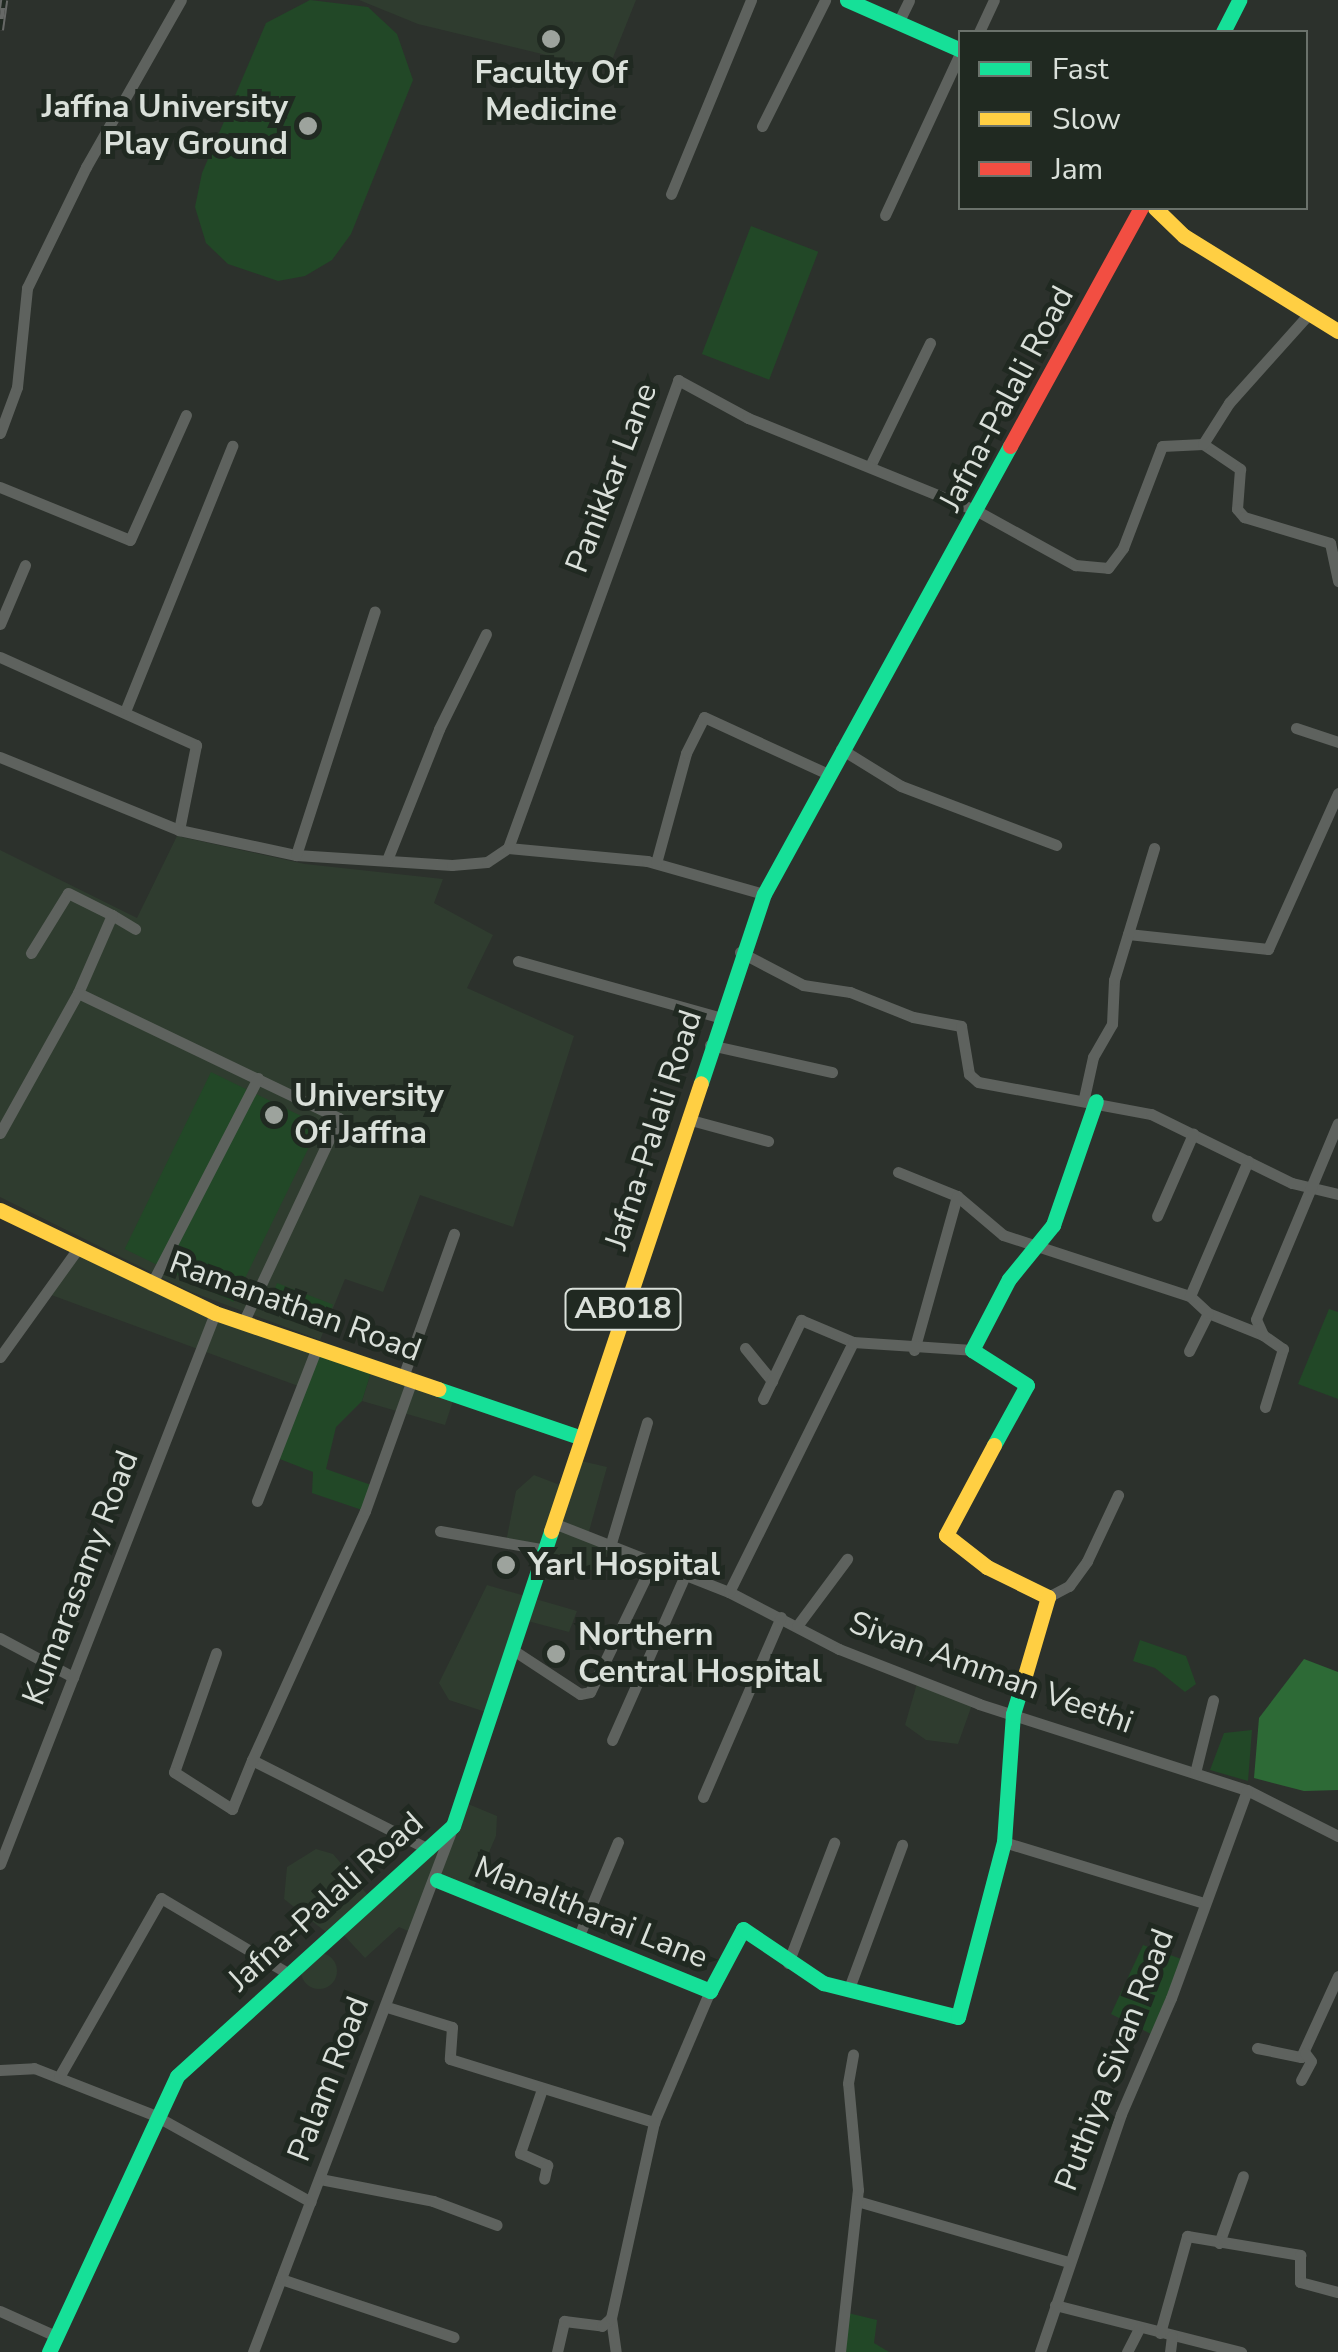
<!DOCTYPE html>
<html>
<head>
<meta charset="utf-8">
<style>
	body { margin:0 }
	#map { position:relative; width:1338px; height:2352px; overflow:hidden; background:#2c312c; font-family:"Nunito Sans",sans-serif }
	div>[style] { position:absolute }
	[style*='--x'] { left:calc(var(--x)*1px); top:calc(var(--y)*1px); width:calc(var(--w)*1px); rotate:calc(var(--a)*1deg) }
	.built>* { inset:0; background:#2f3c2f }
	.round { border-radius:50% }
	.green>* { inset:0; background:#224827; transform-origin:0 0 }
	.water>* { inset:0; background:#2d6a36 }
	.street>* { height:11px; margin:-5.5px; padding:0 5.5px; transform-origin:5.5px; border-radius:5.5px; background:#5e625e }
	.fast>* { height:15px; margin:-7.5px; padding:0 7.5px; transform-origin:7.5px; border-radius:7.5px; background:#16e098 }
	.slow>* { height:15px; margin:-7.5px; padding:0 7.5px; transform-origin:7.5px; border-radius:7.5px; background:#ffcf43 }
	.jam>* { height:15px; margin:-7.5px; padding:0 7.5px; transform-origin:7.5px; border-radius:7.5px; background:#f24e42 }
	.rail>* { height:8px; margin-top:-4px; transform-origin:0; background:repeating-linear-gradient(90deg,#202921 0 11px,#666866 0 22px); box-sizing:border-box; border-block:2px solid #666866 }
	.dots>* { width:28px; height:28px; translate:-50% -50%; box-sizing:border-box; border:5px solid #202921; border-radius:50% }
	span { translate:-50% -50%; white-space:nowrap; text-align:center; line-height:1.15; -webkit-text-stroke:10px #202921; paint-order:stroke }
	.shield-label span { padding:2px 8px; background:#202921; border:2px solid; border-radius:8px; -webkit-text-stroke-width:0 }
	.shield-label { font-size:30px; color:#dae0da; font-weight:700 }
	.poi-label { font-size:32px; color:#dae0da; font-weight:700 }
	.right { translate:-100% -50%; text-align:right }
	.left { translate:0 -50%; text-align:left }
	.street-label { font-size:32px; color:#dae0da }
	.legend { position:absolute; left:958px; top:30px; width:350px; height:180px; box-sizing:border-box; background:#202921; border:2px solid #6a726b; margin:0; padding:12px 18px; list-style:none; font-size:30px; color:#dae0da }
	.legend li { display:flex; align-items:center; gap:20px; height:50px }
	.legend b { width:50px; border:2px solid #6a726b }
</style>
</head>
<body>
<div id="map">
	<div class="built">
		<i style="clip-path:polygon(359px 0,636px 0,608px 70px,418px 24px)"></i>
		<i style="clip-path:polygon(177px 836px,305px 864px,443px 879px,434px 903px,493px 935px,467px 988px,574px 1036px,513px 1227px,420px 1195px,383px 1292px,345px 1279px,320px 1340px,189px 1291px,0 1197px,0 850px,137px 918px)"></i>
		<i style="clip-path:polygon(77px 1250px,317px 1347px,301px 1387px,46px 1293px)"></i>
		<i style="clip-path:polygon(373px 1366px,455px 1395px,445px 1425px,362px 1401px)"></i>
		<i style="clip-path:polygon(573px 1459px,607px 1467px,588px 1535px,611px 1543px,600px 1573px,506px 1542px,516px 1491px,534px 1475px,565px 1487px)"></i>
		<i style="clip-path:polygon(487px 1585px,577px 1611px,569px 1632px,524px 1620px,492px 1714px,449px 1700px,439px 1683px)"></i>
		<i style="clip-path:polygon(918px 1680px,973px 1702px,958px 1744px,926px 1740px,905px 1725px)"></i>
		<i style="clip-path:polygon(461px 1801px,497px 1816px,496px 1836px,471px 1894px,437px 1880px,415px 1934px,399px 1927px,365px 1958px,339px 1930px,331px 1936px,284px 1899px,287px 1867px,316px 1849px,333px 1854px,372px 1900px,429px 1850px)"></i>
		<i class="round" style="left:301px;top:1953px;width:36px;height:36px"></i>
	</div>
	<div class="green">
		<i style="clip-path:polygon(310px 0,368px 7px,397px 34px,413px 80px,351px 234px,332px 260px,305px 276px,278px 281px,228px 264px,206px 243px,195px 207px,202px 173px,266px 23px)"></i>
		<i style="left:751px;top:226px;width:72px;height:137px;rotate:21deg"></i>
		<i style="left:211px;top:1072px;width:121px;height:197px;rotate:26deg"></i>
		<i style="left:277px;top:1283px;width:60px;height:29px;rotate:21deg"></i>
		<i style="clip-path:polygon(1329px 1309px,1338px 1312px,1338px 1399px,1298px 1384px)"></i>
		<i style="clip-path:polygon(317px 1347px,373px 1366px,362px 1401px,336px 1427px,326px 1469px,374px 1486px,365px 1511px,312px 1493px,313px 1472px,272px 1456px)"></i>
		<i style="clip-path:polygon(1140px 1640px,1186px 1656px,1196px 1684px,1185px 1692px,1155px 1668px,1133px 1661px)"></i>
		<i style="clip-path:polygon(1252px 1730px,1248px 1781px,1210px 1770px,1224px 1733px)"></i>
		<i style="clip-path:polygon(1143px 1945px,1184px 1960px,1155px 2036px,1111px 2014px)"></i>
		<i style="clip-path:polygon(844px 2312px,877px 2320px,874px 2343px,889px 2352px,840px 2352px)"></i>
	</div>
	<div class="water">
		<i style="clip-path:polygon(1304px 1659px,1338px 1672px,1338px 1790px,1304px 1791px,1254px 1778px,1259px 1718px)"></i>
	</div>
	<div class="street">
		<i style="--x:898;--y:23;--w:25;--a:-64"></i>
		<i style="--x:979;--y:32;--w:35;--a:-65"></i>
		<i style="--x:762;--y:126;--w:141;--a:-63.4"></i>
		<i style="--x:671;--y:194;--w:210;--a:-67.6"></i>
		<i style="--x:885;--y:215;--w:181;--a:-65.1"></i>
		<i style="--x:0;--y:433;--w:49;--a:-69.7"></i>
		<i style="--x:17;--y:387;--w:100;--a:-84.2"></i>
		<i style="--x:27;--y:288;--w:135;--a:-64"></i>
		<i style="--x:86;--y:167;--w:192;--a:-60.4"></i>
		<i style="--x:1203;--y:444;--w:45;--a:34"></i>
		<i style="--x:1240;--y:469;--w:40;--a:94.3"></i>
		<i style="--x:1237;--y:509;--w:11;--a:49"></i>
		<i style="--x:1244;--y:517;--w:90;--a:16.8"></i>
		<i style="--x:1330;--y:543;--w:39;--a:78"></i>
		<i style="--x:870;--y:466;--w:137;--a:-64"></i>
		<i style="--x:0;--y:487;--w:140;--a:22.2"></i>
		<i style="--x:130;--y:540;--w:137;--a:-65.9"></i>
		<i style="--x:0;--y:624;--w:64;--a:-67"></i>
		<i style="--x:0;--y:657;--w:215;--a:24.2"></i>
		<i style="--x:196;--y:745;--w:87;--a:101.3"></i>
		<i style="--x:179;--y:830;--w:120;--a:12.1"></i>
		<i style="--x:296;--y:855;--w:156;--a:3.7"></i>
		<i style="--x:452;--y:865;--w:35;--a:-5"></i>
		<i style="--x:487;--y:862;--w:25;--a:-34"></i>
		<i style="--x:508;--y:848;--w:140;--a:5.3"></i>
		<i style="--x:647;--y:861;--w:122;--a:15.8"></i>
		<i style="--x:126;--y:709;--w:284;--a:-68"></i>
		<i style="--x:1296;--y:728;--w:44;--a:18.4"></i>
		<i style="--x:841;--y:749;--w:70;--a:31.7"></i>
		<i style="--x:901;--y:786;--w:166;--a:20.8"></i>
		<i style="--x:0;--y:757;--w:193;--a:22.2"></i>
		<i style="--x:508;--y:848;--w:498;--a:-70"></i>
		<i style="--x:678;--y:380;--w:80;--a:28.5"></i>
		<i style="--x:748;--y:418;--w:249;--a:22.1"></i>
		<i style="--x:979;--y:512;--w:110;--a:28.9"></i>
		<i style="--x:1075;--y:565;--w:33;--a:5"></i>
		<i style="--x:1108;--y:568;--w:25;--a:-53"></i>
		<i style="--x:1123;--y:548;--w:109;--a:-69.1"></i>
		<i style="--x:1162;--y:446;--w:41;--a:-2.8"></i>
		<i style="--x:1203;--y:444;--w:49;--a:-57.6"></i>
		<i style="--x:1229;--y:403;--w:118;--a:-48.1"></i>
		<i style="--x:296;--y:855;--w:256;--a:-72.1"></i>
		<i style="--x:387;--y:860;--w:141;--a:-68.3"></i>
		<i style="--x:439;--y:729;--w:106;--a:-63.7"></i>
		<i style="--x:656;--y:863;--w:114;--a:-74.7"></i>
		<i style="--x:686;--y:753;--w:40;--a:-63.4"></i>
		<i style="--x:704;--y:717;--w:136;--a:24.7"></i>
		<i style="--x:112;--y:915;--w:27;--a:31"></i>
		<i style="--x:1128;--y:934;--w:141;--a:6.1"></i>
		<i style="--x:1268;--y:949;--w:171;--a:-65.8"></i>
		<i style="--x:740;--y:952;--w:71;--a:27.6"></i>
		<i style="--x:803;--y:985;--w:48;--a:8.5"></i>
		<i style="--x:850;--y:992;--w:68;--a:21.6"></i>
		<i style="--x:913;--y:1017;--w:49;--a:10.6"></i>
		<i style="--x:961;--y:1026;--w:49;--a:80.5"></i>
		<i style="--x:969;--y:1074;--w:12;--a:42"></i>
		<i style="--x:978;--y:1082;--w:176;--a:10.5"></i>
		<i style="--x:1151;--y:1114;--w:157;--a:26.1"></i>
		<i style="--x:1292;--y:1183;--w:47;--a:13.4"></i>
		<i style="--x:31;--y:953;--w:70;--a:-58.3"></i>
		<i style="--x:68;--y:893;--w:49;--a:26.6"></i>
		<i style="--x:112;--y:915;--w:85;--a:113.6"></i>
		<i style="--x:518;--y:961;--w:209;--a:15.6"></i>
		<i style="--x:710;--y:1045;--w:125;--a:12.5"></i>
		<i style="--x:1084;--y:1098;--w:42;--a:-77.6"></i>
		<i style="--x:1093;--y:1057;--w:38;--a:-60"></i>
		<i style="--x:1112;--y:1024;--w:44;--a:-87.4"></i>
		<i style="--x:1114;--y:980;--w:138;--a:-73.1"></i>
		<i style="--x:687;--y:1119;--w:84;--a:15.2"></i>
		<i style="--x:0;--y:1133;--w:160;--a:-60.9"></i>
		<i style="--x:78;--y:993;--w:289;--a:25.6"></i>
		<i style="--x:339;--y:1118;--w:226;--a:115.1"></i>
		<i style="--x:898;--y:1172;--w:64;--a:22.1"></i>
		<i style="--x:957;--y:1196;--w:60;--a:40.3"></i>
		<i style="--x:1003;--y:1235;--w:197;--a:18.1"></i>
		<i style="--x:1157;--y:1216;--w:90;--a:-66.3"></i>
		<i style="--x:151;--y:1285;--w:233;--a:-62.7"></i>
		<i style="--x:1208;--y:1313;--w:59;--a:21.8"></i>
		<i style="--x:745;--y:1348;--w:43;--a:50.7"></i>
		<i style="--x:914;--y:1350;--w:160;--a:-74.4"></i>
		<i style="--x:1189;--y:1351;--w:42;--a:-63.4"></i>
		<i style="--x:1208;--y:1313;--w:25;--a:-137"></i>
		<i style="--x:1190;--y:1296;--w:147;--a:-66.8"></i>
		<i style="--x:0;--y:1357;--w:132;--a:-54.3"></i>
		<i style="--x:403;--y:1377;--w:152;--a:-70.4"></i>
		<i style="--x:763;--y:1399;--w:88;--a:-64.3"></i>
		<i style="--x:801;--y:1320;--w:56;--a:22.9"></i>
		<i style="--x:1265;--y:1407;--w:61;--a:-72.8"></i>
		<i style="--x:1283;--y:1349;--w:24;--a:-145"></i>
		<i style="--x:1263;--y:1335;--w:17;--a:-114"></i>
		<i style="--x:1256;--y:1319;--w:212;--a:-67.3"></i>
		<i style="--x:257;--y:1501;--w:165;--a:-68.7"></i>
		<i style="--x:556;--y:1524;--w:186;--a:21.5"></i>
		<i style="--x:729;--y:1592;--w:124;--a:27.4"></i>
		<i style="--x:839;--y:1649;--w:150;--a:21.4"></i>
		<i style="--x:979;--y:1704;--w:281;--a:17.8"></i>
		<i style="--x:1247;--y:1790;--w:102;--a:26.8"></i>
		<i style="--x:440;--y:1531;--w:109;--a:10.1"></i>
		<i style="--x:611;--y:1543;--w:126;--a:-73.4"></i>
		<i style="--x:729;--y:1592;--w:279;--a:-63.6"></i>
		<i style="--x:853;--y:1342;--w:119;--a:3.8"></i>
		<i style="--x:1048;--y:1597;--w:24;--a:-28"></i>
		<i style="--x:1069;--y:1586;--w:31;--a:-54"></i>
		<i style="--x:1087;--y:1561;--w:73;--a:-64.8"></i>
		<i style="--x:797;--y:1626;--w:84;--a:-53.3"></i>
		<i style="--x:0;--y:1638;--w:83;--a:28.1"></i>
		<i style="--x:513;--y:1650;--w:80;--a:33.3"></i>
		<i style="--x:580;--y:1694;--w:10;--a:-11"></i>
		<i style="--x:590;--y:1692;--w:147;--a:-64.1"></i>
		<i style="--x:216;--y:1653;--w:126;--a:109.4"></i>
		<i style="--x:174;--y:1772;--w:69;--a:32.5"></i>
		<i style="--x:232;--y:1809;--w:53;--a:-67.8"></i>
		<i style="--x:252;--y:1760;--w:199;--a:26.8"></i>
		<i style="--x:612;--y:1740;--w:183;--a:-66.1"></i>
		<i style="--x:252;--y:1760;--w:273;--a:-65.6"></i>
		<i style="--x:365;--y:1511;--w:139;--a:-70.3"></i>
		<i style="--x:1195;--y:1773;--w:75;--a:-76.1"></i>
		<i style="--x:703;--y:1797;--w:196;--a:-66.6"></i>
		<i style="--x:1004;--y:1842;--w:209;--a:17"></i>
		<i style="--x:0;--y:1864;--w:591;--a:-68.68"></i>
		<i style="--x:578;--y:1938;--w:104;--a:-67.4"></i>
		<i style="--x:788;--y:1963;--w:129;--a:-69"></i>
		<i style="--x:848;--y:1991;--w:156;--a:-69.7"></i>
		<i style="--x:387;--y:2007;--w:68;--a:17.1"></i>
		<i style="--x:452;--y:2027;--w:32;--a:94"></i>
		<i style="--x:450;--y:2059;--w:214;--a:17.2"></i>
		<i style="--x:654;--y:2122;--w:142;--a:-66.9"></i>
		<i style="--x:1257;--y:2048;--w:45;--a:11.6"></i>
		<i style="--x:1301;--y:2057;--w:89;--a:-65.4"></i>
		<i style="--x:0;--y:2070;--w:34;--a:-3"></i>
		<i style="--x:34;--y:2068;--w:129;--a:21.4"></i>
		<i style="--x:154;--y:2115;--w:179;--a:29"></i>
		<i style="--x:59;--y:2077;--w:206;--a:-60.3"></i>
		<i style="--x:161;--y:1898;--w:149;--a:30.7"></i>
		<i style="--x:1301;--y:2080;--w:21;--a:-62"></i>
		<i style="--x:1311;--y:2061;--w:10;--a:-127"></i>
		<i style="--x:542;--y:2089;--w:68;--a:109"></i>
		<i style="--x:520;--y:2153;--w:30;--a:24"></i>
		<i style="--x:547;--y:2165;--w:14;--a:102"></i>
		<i style="--x:320;--y:2179;--w:115;--a:11"></i>
		<i style="--x:433;--y:2201;--w:68;--a:20.6"></i>
		<i style="--x:857;--y:2201;--w:221;--a:16.1"></i>
		<i style="--x:1219;--y:2243;--w:71;--a:-70.3"></i>
		<i style="--x:281;--y:2279;--w:182;--a:18.6"></i>
		<i style="--x:1055;--y:2305;--w:192;--a:14.2"></i>
		<i style="--x:0;--y:2311;--w:61;--a:24.1"></i>
		<i style="--x:611;--y:2318;--w:34;--a:82"></i>
		<i style="--x:1160;--y:2333;--w:101;--a:-74.4"></i>
		<i style="--x:1187;--y:2236;--w:115;--a:9.5"></i>
		<i style="--x:1300;--y:2255;--w:27;--a:90"></i>
		<i style="--x:1300;--y:2282;--w:39;--a:15"></i>
		<i style="--x:253;--y:2352;--w:563;--a:-69.18"></i>
		<i style="--x:557;--y:2352;--w:32;--a:-77"></i>
		<i style="--x:564;--y:2321;--w:38;--a:7"></i>
		<i style="--x:602;--y:2326;--w:12;--a:-42"></i>
		<i style="--x:611;--y:2318;--w:201;--a:-77.6"></i>
		<i style="--x:840;--y:2352;--w:163;--a:-83.7"></i>
		<i style="--x:858;--y:2190;--w:107;--a:-95.3"></i>
		<i style="--x:848;--y:2083;--w:29;--a:-80"></i>
		<i style="--x:1040;--y:2352;--w:251;--a:-71.2"></i>
		<i style="--x:1121;--y:2114;--w:126;--a:-66.7"></i>
		<i style="--x:1171;--y:1998;--w:221;--a:-69.9"></i>
		<i style="--x:1127;--y:2352;--w:27;--a:-63"></i>
		<i style="--x:1170;--y:2352;--w:16;--a:-83"></i>
	</div>
	<div class="fast">
		<i style="--x:847;--y:0;--w:124;--a:23.7"></i>
		<i style="--x:1223;--y:32;--w:36;--a:-63"></i>
		<i style="--x:701;--y:1083;--w:199;--a:-71.6"></i>
		<i style="--x:764;--y:894;--w:511;--a:-61.23"></i>
		<i style="--x:438;--y:1389;--w:149;--a:18.8"></i>
		<i style="--x:994;--y:1445;--w:68;--a:-61.2"></i>
		<i style="--x:1027;--y:1385;--w:65;--a:-147.5"></i>
		<i style="--x:972;--y:1350;--w:80;--a:-62.5"></i>
		<i style="--x:1009;--y:1279;--w:70;--a:-50.8"></i>
		<i style="--x:1053;--y:1225;--w:131;--a:-70.9"></i>
		<i style="--x:437;--y:1880;--w:295;--a:22.1"></i>
		<i style="--x:710;--y:1991;--w:70;--a:-62"></i>
		<i style="--x:743;--y:1929;--w:97;--a:34"></i>
		<i style="--x:823;--y:1983;--w:139;--a:14.1"></i>
		<i style="--x:958;--y:2017;--w:181;--a:-75.3"></i>
		<i style="--x:1004;--y:1842;--w:128;--a:-86"></i>
		<i style="--x:1013;--y:1714;--w:34;--a:-73"></i>
		<i style="--x:49;--y:2352;--w:304;--a:-65.1"></i>
		<i style="--x:177;--y:2076;--w:372;--a:-42.2"></i>
		<i style="--x:453;--y:1826;--w:311;--a:-71.6"></i>
	</div>
	<div class="slow">
		<i style="--x:1155;--y:208;--w:40;--a:44"></i>
		<i style="--x:1184;--y:236;--w:181;--a:31.7"></i>
		<i style="--x:0;--y:1210;--w:238;--a:25.6"></i>
		<i style="--x:215;--y:1313;--w:236;--a:18.8"></i>
		<i style="--x:994;--y:1445;--w:102;--a:118.1"></i>
		<i style="--x:946;--y:1535;--w:52;--a:38"></i>
		<i style="--x:987;--y:1567;--w:68;--a:26.2"></i>
		<i style="--x:1048;--y:1597;--w:89;--a:106.4"></i>
		<i style="--x:551;--y:1531;--w:472;--a:-71.5"></i>
	</div>
	<div class="jam">
		<i style="--x:1010;--y:446;--w:272;--a:-61.2"></i>
	</div>
	<div class="rail">
		<i style="--x:0;--y:30;--w:30;--a:-82"></i>
	</div>
	<div class="dots">
		<i style="left:551px;top:39px;background:#9da39d"></i>
		<i style="left:308px;top:126px;background:#9da39d"></i>
		<i style="left:274px;top:1115px;background:#9da39d"></i>
		<i style="left:506px;top:1565px;background:#9da39d"></i>
		<i style="left:556px;top:1654px;background:#9da39d"></i>
	</div>
	<div class="shield-label">
		<span style="left:623px;top:1309px">AB018</span>
	</div>
	<div class="poi-label">
		<span style="left:551px;top:92px">Faculty Of<br>Medicine</span>
		<span class="right" style="left:288px;top:126px">Jaffna University<br>Play Ground</span>
		<span class="left" style="left:294px;top:1115px">University<br>Of Jaffna</span>
		<span class="left" style="left:528px;top:1565px">Yarl Hospital</span>
		<span class="left" style="left:578px;top:1654px">Northern<br>Central Hospital</span>
	</div>
	<div class="street-label">
		<span style="left:1007px;top:399px;rotate:-62deg">Jafna-Palali Road</span>
		<span style="left:612px;top:478px;rotate:-69deg">Panikkar Lane</span>
		<span style="left:654px;top:1130px;rotate:-72deg">Jafna-Palali Road</span>
		<span style="left:295px;top:1307px;rotate:20deg">Ramanathan Road</span>
		<span style="left:81px;top:1578px;rotate:-69deg">Kumarasamy Road</span>
		<span style="left:991px;top:1673px;rotate:20deg">Sivan Amman Veethi</span>
		<span style="left:326px;top:1902px;rotate:-42deg">Jafna-Palali Road</span>
		<span style="left:591px;top:1913px;rotate:22deg">Manaltharai Lane</span>
		<span style="left:1115px;top:2060px;rotate:-69deg">Puthiya Sivan Road</span>
		<span style="left:329px;top:2079px;rotate:-69deg">Palam Road</span>
	</div>
	<ul class="legend">
	<li><b style="height:12px;background:#16e098"></b>Fast</li>
	<li><b style="height:12px;background:#ffcf43"></b>Slow</li>
	<li><b style="height:12px;background:#f24e42"></b>Jam</li>
	</ul>
</div>
</body>
</html>
